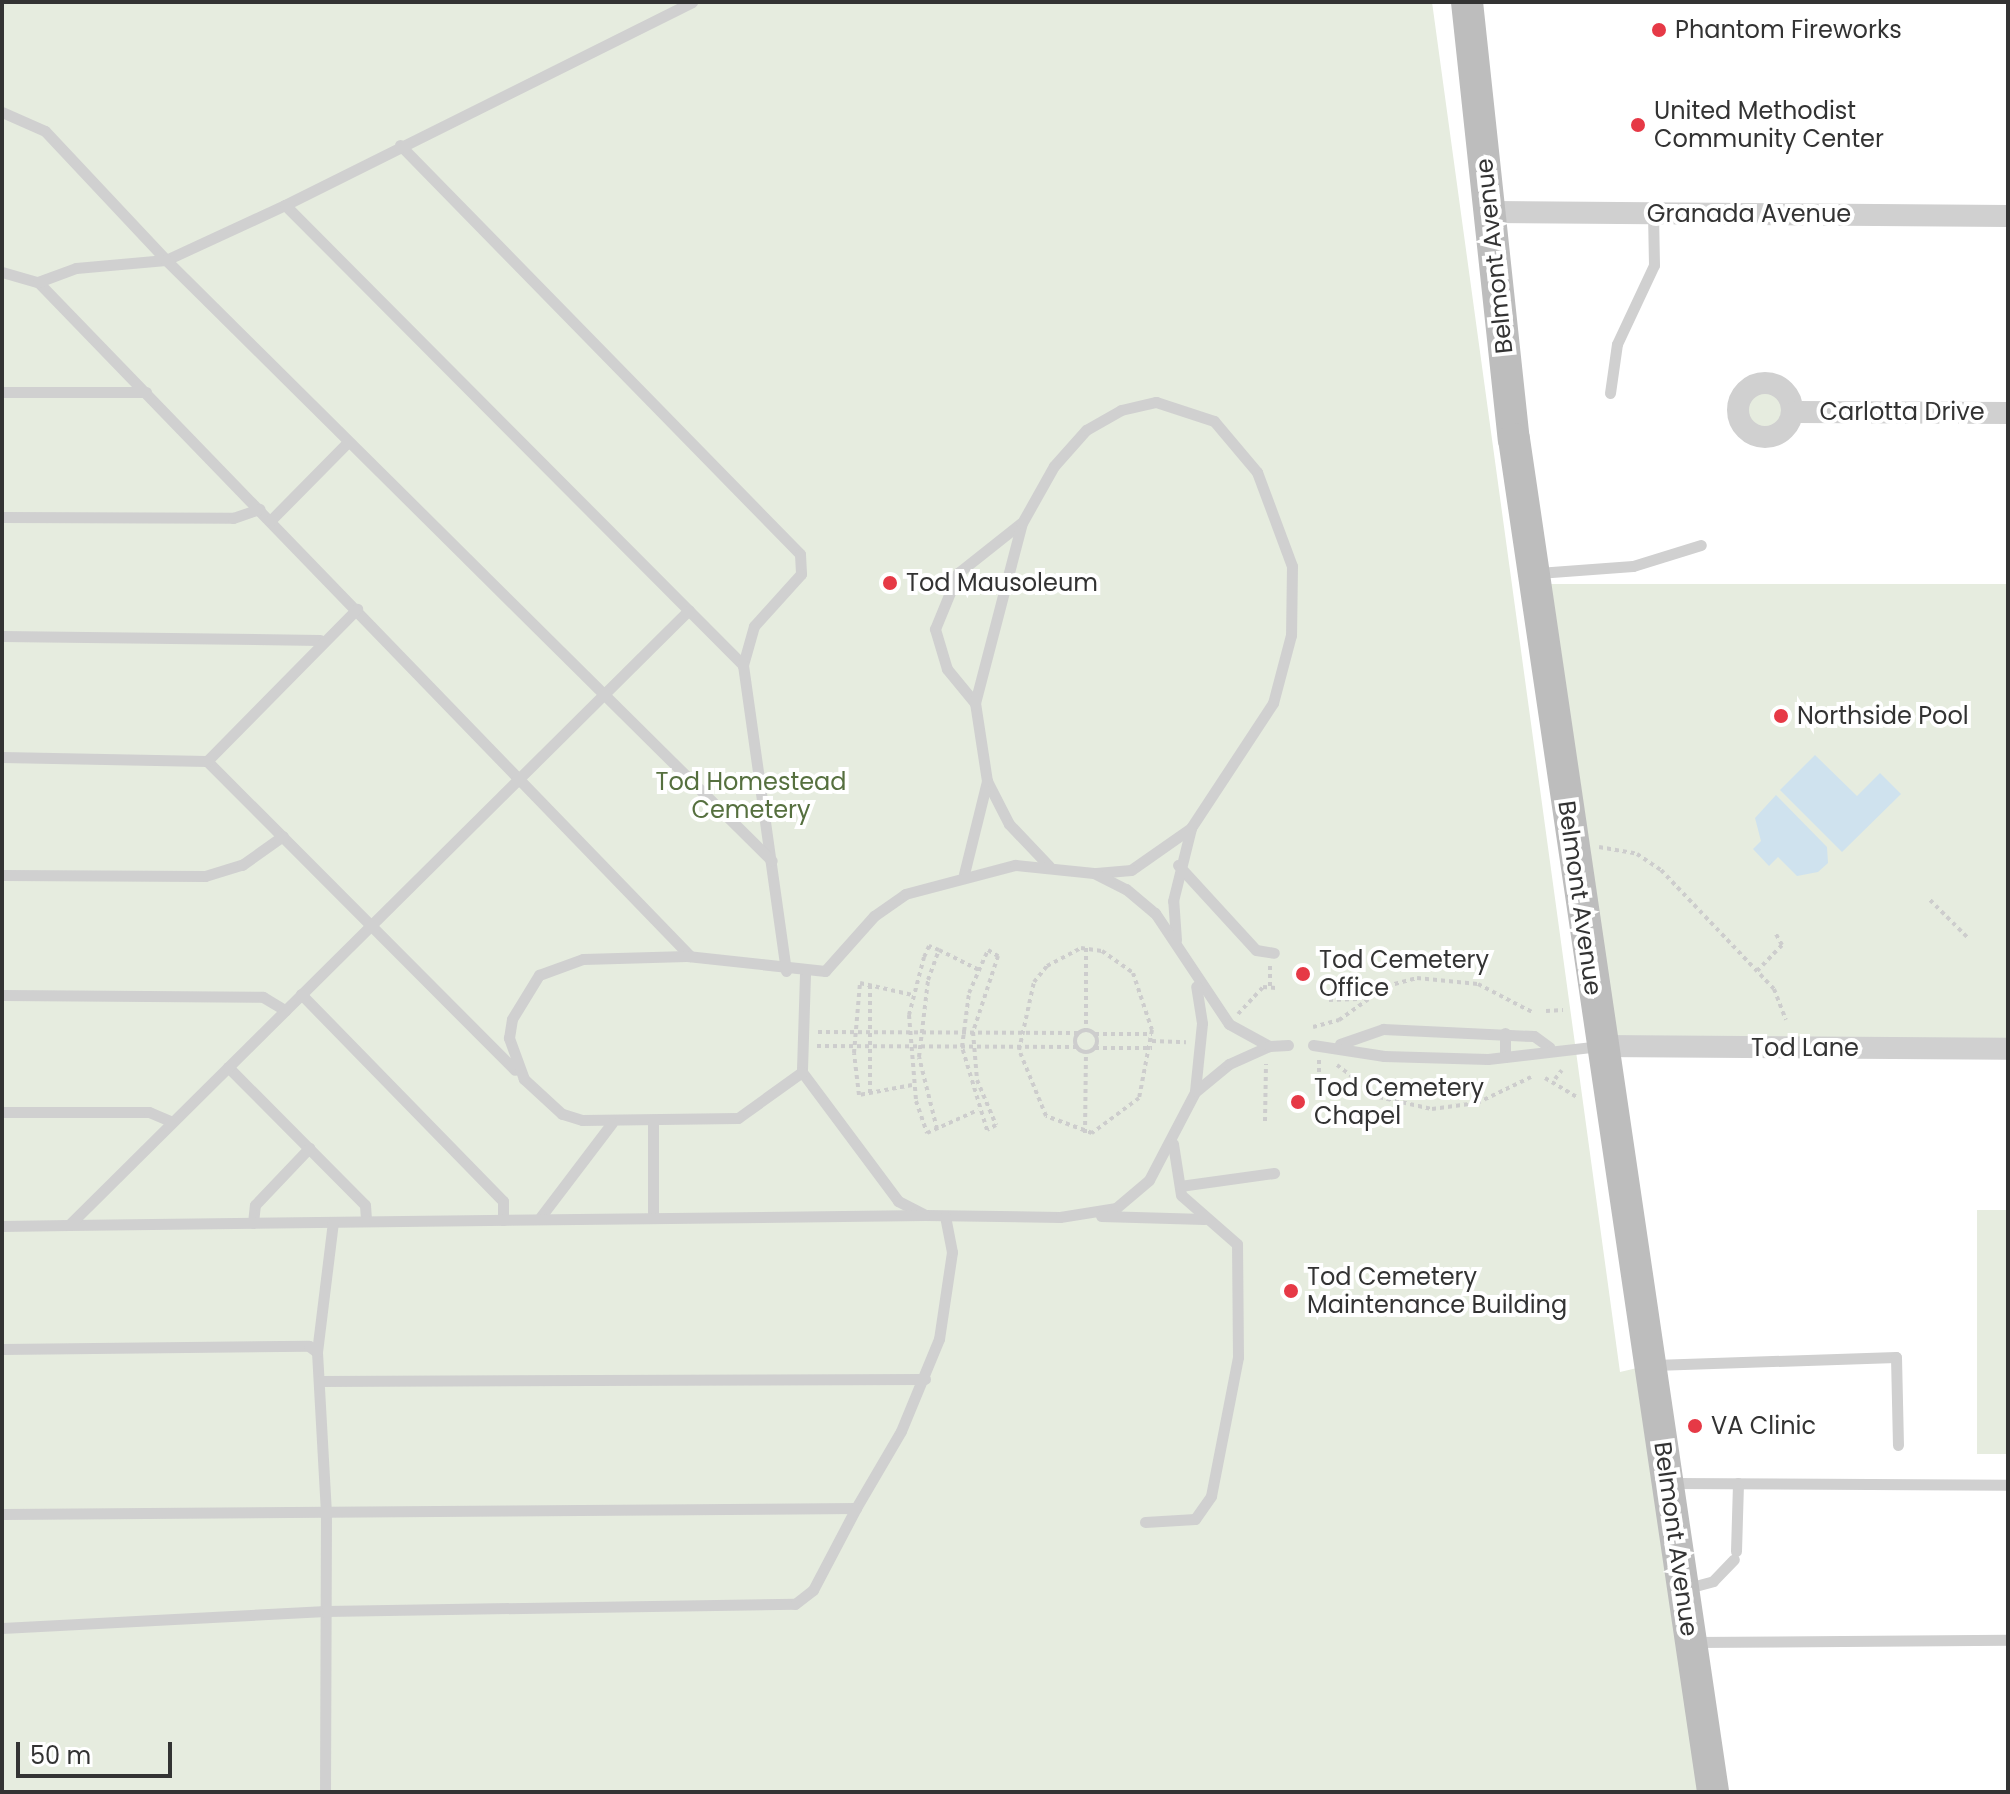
<!DOCTYPE html>
<html>
<head>
<meta charset="utf-8">
<style>
	body { margin:0 }
	#map { position:relative; width:2010px; height:1794px; overflow:hidden; background:#fff; font-family:Poppins,sans-serif }
	div>[style] { position:absolute }
	[style*='--x'] { left:calc(var(--x)*1px); top:calc(var(--y)*1px); width:calc(var(--w)*1px); rotate:calc(var(--a)*1deg) }
	.green>* { inset:0; background:#e6ecdf; transform-origin:0 0 }
	.round { border-radius:50% }
	.water>* { inset:0; background:#cfe2ee }
	.path>* { height:4px; margin-top:-2px; transform-origin:0; background:repeating-linear-gradient(90deg,#cdcdcd 0 4px,transparent 0 8px) }
	.path>.ring { margin:-2px; padding:0; box-sizing:content-box; background:none; border:4px solid #cdcdcd; border-radius:50% }
	.service>* { height:11px; margin:-5.5px; padding:0 5.5px; transform-origin:5.5px; border-radius:5.5px; background:#d0d0d0 }
	.minor>* { height:22px; margin:-11px; padding:0 11px; transform-origin:11px; border-radius:11px; background:#d0d0d0 }
	.minor>.ring { margin:-11px; padding:0; box-sizing:content-box; background:none; border:22px solid #d0d0d0; border-radius:50% }
	.secondary>* { height:32px; margin:-16px; padding:0 16px; transform-origin:16px; border-radius:16px; background:#bdbdbd }
	.dots>* { width:22px; height:22px; translate:-50% -50%; box-sizing:border-box; border:4px solid #fff; border-radius:50% }
	span { translate:-50% -50%; white-space:nowrap; text-align:center; line-height:1.15; -webkit-text-stroke:8px #fff; paint-order:stroke }
	.poi-label { font-size:24px; color:#333 }
	.left { translate:0 -50%; text-align:left }
	.street-label { font-size:24px; color:#333 }
	.park-label { font-size:24px; color:#56703f }
	.frame { position:absolute; inset:0; border:4px solid #333; pointer-events:none }
	.scale { position:absolute; left:16px; top:1742px; width:156px; height:36px; box-sizing:border-box; border:4px solid #333; border-top:0; padding-left:10px; font-size:24px; line-height:28px; white-space:nowrap; color:#333; -webkit-text-stroke:6px #fff; paint-order:stroke }
</style>
</head>
<body>
<div id="map">
	<div class="green">
		<i style="clip-path:polygon(2px 2px,1432px 2px,1620px 1372px,1650px 1365px,1713px 1792px,2px 1792px)"></i>
		<i class="round" style="left:1738px;top:383px;width:54px;height:54px"></i>
		<i style="clip-path:polygon(1535px 584px,2008px 584px,2008px 1049px,1601px 1046px)"></i>
		<i style="left:1977px;top:1210px;width:31px;height:244px"></i>
	</div>
	<div class="water">
		<i style="clip-path:polygon(1815px 755px,1857px 796px,1880px 773px,1901px 794px,1842px 852px,1780px 790px)"></i>
		<i style="clip-path:polygon(1776px 795px,1827px 847px,1828px 863px,1818px 872px,1797px 876px,1778px 857px,1769px 866px,1753px 849px,1761px 841px,1755px 818px)"></i>
	</div>
	<div class="path">
		<i style="--x:1599;--y:847;--w:39;--a:10"></i>
		<i style="--x:1637;--y:854;--w:29;--a:34"></i>
		<i style="--x:1661;--y:870;--w:164;--a:46.5"></i>
		<i style="--x:1774;--y:989;--w:33;--a:69"></i>
		<i style="--x:1930;--y:900;--w:54;--a:45"></i>
		<i style="--x:1081;--y:948;--w:21;--a:8"></i>
		<i style="--x:1102;--y:951;--w:38;--a:35"></i>
		<i style="--x:1133;--y:973;--w:60;--a:71.6"></i>
		<i style="--x:1152;--y:1030;--w:69;--a:100.8"></i>
		<i style="--x:1139;--y:1098;--w:59;--a:143.3"></i>
		<i style="--x:1092;--y:1133;--w:49;--a:-159.7"></i>
		<i style="--x:1046;--y:1116;--w:71;--a:-112.2"></i>
		<i style="--x:1019;--y:1050;--w:70;--a:-77.6"></i>
		<i style="--x:1034;--y:982;--w:21;--a:-51"></i>
		<i style="--x:1047;--y:966;--w:38;--a:-28"></i>
		<i style="--x:1086;--y:948;--w:82;--a:90"></i>
		<i style="--x:939;--y:950;--w:11;--a:-158"></i>
		<i style="--x:929;--y:946;--w:12;--a:114"></i>
		<i style="--x:924;--y:957;--w:60;--a:104.5"></i>
		<i style="--x:909;--y:1015;--w:86;--a:85.3"></i>
		<i style="--x:916;--y:1101;--w:34;--a:71"></i>
		<i style="--x:927;--y:1133;--w:56;--a:-24.3"></i>
		<i style="--x:988;--y:950;--w:12;--a:31"></i>
		<i style="--x:998;--y:956;--w:80;--a:108.2"></i>
		<i style="--x:973;--y:1032;--w:48;--a:85.2"></i>
		<i style="--x:977;--y:1080;--w:49;--a:67.1"></i>
		<i style="--x:996;--y:1125;--w:10;--a:151"></i>
		<i style="--x:987;--y:1130;--w:87;--a:-106.8"></i>
		<i style="--x:962;--y:1047;--w:54;--a:-82.6"></i>
		<i style="--x:969;--y:993;--w:47;--a:-66.2"></i>
		<i style="--x:1270;--y:966;--w:22;--a:90"></i>
		<i style="--x:1757;--y:971;--w:36;--a:-46"></i>
		<i style="--x:1782;--y:945;--w:13;--a:-119"></i>
		<i style="--x:870;--y:985;--w:108;--a:90"></i>
		<i style="--x:1329;--y:1000;--w:30;--a:-2"></i>
		<i style="--x:1546;--y:1011;--w:17;--a:-3"></i>
		<i style="--x:1238;--y:1014;--w:37;--a:-47"></i>
		<i style="--x:1263;--y:987;--w:13;--a:4"></i>
		<i style="--x:1313;--y:1027;--w:27;--a:-15"></i>
		<i style="--x:1339;--y:1020;--w:59;--a:-35.3"></i>
		<i style="--x:1387;--y:986;--w:31;--a:-15"></i>
		<i style="--x:1417;--y:978;--w:61;--a:5.6"></i>
		<i style="--x:1478;--y:984;--w:61;--a:27.4"></i>
		<i class="ring" style="left:1075px;top:1030px;width:18px;height:18px"></i>
		<i style="--x:818;--y:1032;--w:260;--a:0.2"></i>
		<i style="--x:1095;--y:1034;--w:57;--a:0"></i>
		<i style="--x:1152;--y:1041;--w:34;--a:2"></i>
		<i style="--x:817;--y:1046;--w:260;--a:0.2"></i>
		<i style="--x:1095;--y:1048;--w:57;--a:0"></i>
		<i style="--x:1319;--y:1060;--w:21;--a:90"></i>
		<i style="--x:1337;--y:1065;--w:53;--a:37.3"></i>
		<i style="--x:1379;--y:1097;--w:54;--a:12.8"></i>
		<i style="--x:1432;--y:1109;--w:45;--a:-7.6"></i>
		<i style="--x:1477;--y:1103;--w:60;--a:-25.7"></i>
		<i style="--x:1545;--y:1078;--w:39;--a:31"></i>
		<i style="--x:1555;--y:1079;--w:11;--a:-52"></i>
		<i style="--x:912;--y:1085;--w:54;--a:169.3"></i>
		<i style="--x:859;--y:1095;--w:42;--a:-96.8"></i>
		<i style="--x:854;--y:1053;--w:70;--a:-85.1"></i>
		<i style="--x:860;--y:983;--w:54;--a:12.8"></i>
		<i style="--x:1265;--y:1121;--w:57;--a:-89"></i>
		<i style="--x:937;--y:1129;--w:74;--a:-104"></i>
		<i style="--x:919;--y:1057;--w:78;--a:-83.3"></i>
		<i style="--x:928;--y:980;--w:32;--a:-70"></i>
		<i style="--x:939;--y:950;--w:45;--a:26.6"></i>
		<i style="--x:1085;--y:1133;--w:81;--a:-89.3"></i>
	</div>
	<div class="service">
		<i style="--x:2;--y:112;--w:47;--a:23.8"></i>
		<i style="--x:45;--y:131;--w:177;--a:46.8"></i>
		<i style="--x:166;--y:260;--w:131;--a:-24.8"></i>
		<i style="--x:285;--y:205;--w:649;--a:45.12"></i>
		<i style="--x:400;--y:145;--w:572;--a:45.64"></i>
		<i style="--x:800;--y:554;--w:20;--a:87"></i>
		<i style="--x:801;--y:574;--w:70;--a:132.1"></i>
		<i style="--x:754;--y:626;--w:41;--a:105.8"></i>
		<i style="--x:743;--y:665;--w:309;--a:82"></i>
		<i style="--x:285;--y:205;--w:455;--a:-26.5"></i>
		<i style="--x:2;--y:272;--w:37;--a:16"></i>
		<i style="--x:38;--y:282;--w:938;--a:45.95"></i>
		<i style="--x:38;--y:282;--w:40;--a:-20.2"></i>
		<i style="--x:76;--y:268;--w:90;--a:-5.1"></i>
		<i style="--x:166;--y:260;--w:853;--a:44.76"></i>
		<i style="--x:2;--y:392;--w:144;--a:0"></i>
		<i style="--x:1610;--y:393;--w:49;--a:-81.9"></i>
		<i style="--x:1617;--y:344;--w:87;--a:-64.9"></i>
		<i style="--x:1654;--y:265;--w:52;--a:-91.1"></i>
		<i style="--x:2;--y:517;--w:231;--a:0.2"></i>
		<i style="--x:233;--y:518;--w:28;--a:-19"></i>
		<i style="--x:271;--y:520;--w:108;--a:-45.4"></i>
		<i style="--x:1538;--y:573;--w:95;--a:-4.2"></i>
		<i style="--x:1633;--y:566;--w:71;--a:-17.2"></i>
		<i style="--x:2;--y:636;--w:318;--a:0.7"></i>
		<i style="--x:975;--y:703;--w:44;--a:-129.5"></i>
		<i style="--x:947;--y:669;--w:42;--a:-106.7"></i>
		<i style="--x:935;--y:629;--w:61;--a:-67.7"></i>
		<i style="--x:958;--y:573;--w:80;--a:-38.4"></i>
		<i style="--x:2;--y:757;--w:205;--a:1.1"></i>
		<i style="--x:207;--y:761;--w:436;--a:45.1"></i>
		<i style="--x:207;--y:761;--w:214;--a:-45.4"></i>
		<i style="--x:987;--y:781;--w:48;--a:62.9"></i>
		<i style="--x:1009;--y:824;--w:58;--a:46.4"></i>
		<i style="--x:1178;--y:865;--w:115;--a:47.5"></i>
		<i style="--x:1256;--y:950;--w:18;--a:9"></i>
		<i style="--x:964;--y:874;--w:96;--a:-76.1"></i>
		<i style="--x:987;--y:781;--w:79;--a:-98.7"></i>
		<i style="--x:975;--y:703;--w:186;--a:-75.4"></i>
		<i style="--x:1022;--y:523;--w:65;--a:-60.7"></i>
		<i style="--x:1054;--y:466;--w:48;--a:-48.4"></i>
		<i style="--x:1086;--y:430;--w:40;--a:-29.7"></i>
		<i style="--x:1121;--y:410;--w:36;--a:-13"></i>
		<i style="--x:1156;--y:402;--w:61;--a:18.1"></i>
		<i style="--x:1214;--y:421;--w:67;--a:49.9"></i>
		<i style="--x:1257;--y:472;--w:100;--a:69.6"></i>
		<i style="--x:1292;--y:566;--w:69;--a:90.8"></i>
		<i style="--x:1291;--y:635;--w:70;--a:104.8"></i>
		<i style="--x:1273;--y:703;--w:149;--a:123.3"></i>
		<i style="--x:1191;--y:828;--w:73;--a:145"></i>
		<i style="--x:1131;--y:870;--w:35;--a:175"></i>
		<i style="--x:2;--y:875;--w:203;--a:0.3"></i>
		<i style="--x:205;--y:876;--w:39;--a:-17"></i>
		<i style="--x:242;--y:865;--w:50;--a:-35.3"></i>
		<i style="--x:1176;--y:940;--w:39;--a:-94"></i>
		<i style="--x:1173;--y:901;--w:75;--a:-76.1"></i>
		<i style="--x:805;--y:974;--w:98;--a:91.8"></i>
		<i style="--x:802;--y:1072;--w:161;--a:53.3"></i>
		<i style="--x:898;--y:1201;--w:30;--a:27"></i>
		<i style="--x:925;--y:1215;--w:135;--a:0.8"></i>
		<i style="--x:1060;--y:1217;--w:57;--a:-9.1"></i>
		<i style="--x:1116;--y:1208;--w:43;--a:-40.3"></i>
		<i style="--x:1149;--y:1180;--w:99;--a:-62.4"></i>
		<i style="--x:1195;--y:1092;--w:44;--a:-39.5"></i>
		<i style="--x:1229;--y:1064;--w:44;--a:-24.2"></i>
		<i style="--x:301;--y:994;--w:289;--a:45.7"></i>
		<i style="--x:503;--y:1201;--w:19;--a:90"></i>
		<i style="--x:2;--y:995;--w:261;--a:0.4"></i>
		<i style="--x:263;--y:997;--w:26;--a:31"></i>
		<i style="--x:1505;--y:1033;--w:24;--a:90"></i>
		<i style="--x:1340;--y:1044;--w:46;--a:-19.2"></i>
		<i style="--x:1383;--y:1029;--w:151;--a:2.7"></i>
		<i style="--x:1534;--y:1036;--w:19;--a:36"></i>
		<i style="--x:1313;--y:1045;--w:72;--a:8.8"></i>
		<i style="--x:1384;--y:1056;--w:104;--a:1.7"></i>
		<i style="--x:1488;--y:1059;--w:114;--a:-6.6"></i>
		<i style="--x:228;--y:1067;--w:194;--a:45.2"></i>
		<i style="--x:365;--y:1205;--w:16;--a:86"></i>
		<i style="--x:802;--y:1072;--w:79;--a:144.3"></i>
		<i style="--x:738;--y:1118;--w:156;--a:179.3"></i>
		<i style="--x:582;--y:1120;--w:21;--a:-163"></i>
		<i style="--x:562;--y:1114;--w:52;--a:-137.4"></i>
		<i style="--x:524;--y:1079;--w:44;--a:-110.1"></i>
		<i style="--x:509;--y:1038;--w:19;--a:-81"></i>
		<i style="--x:512;--y:1019;--w:52;--a:-58.5"></i>
		<i style="--x:539;--y:975;--w:47;--a:-20"></i>
		<i style="--x:583;--y:959;--w:104;--a:-1.7"></i>
		<i style="--x:687;--y:956;--w:139;--a:6.2"></i>
		<i style="--x:825;--y:971;--w:74;--a:-48.3"></i>
		<i style="--x:874;--y:916;--w:38;--a:-35"></i>
		<i style="--x:905;--y:894;--w:114;--a:-14.8"></i>
		<i style="--x:1015;--y:865;--w:79;--a:5.8"></i>
		<i style="--x:1094;--y:873;--w:36;--a:27"></i>
		<i style="--x:1126;--y:889;--w:38;--a:40"></i>
		<i style="--x:1155;--y:913;--w:133;--a:56.3"></i>
		<i style="--x:1229;--y:1024;--w:46;--a:28.8"></i>
		<i style="--x:1269;--y:1046;--w:19;--a:-3"></i>
		<i style="--x:1195;--y:1091;--w:68;--a:-84.1"></i>
		<i style="--x:1202;--y:1023;--w:37;--a:-99"></i>
		<i style="--x:2;--y:1112;--w:147;--a:0"></i>
		<i style="--x:149;--y:1112;--w:25;--a:23"></i>
		<i style="--x:653;--y:1124;--w:94;--a:90"></i>
		<i style="--x:1180;--y:1186;--w:95;--a:-7.9"></i>
		<i style="--x:1101;--y:1216;--w:103;--a:1.7"></i>
		<i style="--x:539;--y:1219;--w:121;--a:-52.8"></i>
		<i style="--x:253;--y:1223;--w:18;--a:-84"></i>
		<i style="--x:255;--y:1205;--w:79;--a:-46.5"></i>
		<i style="--x:69;--y:1225;--w:856;--a:-0.67"></i>
		<i style="--x:2;--y:1226;--w:67;--a:-0.9"></i>
		<i style="--x:69;--y:1225;--w:873;--a:-44.77"></i>
		<i style="--x:2;--y:1349;--w:307;--a:-0.6"></i>
		<i style="--x:309;--y:1346;--w:10;--a:37"></i>
		<i style="--x:317;--y:1352;--w:160;--a:86.8"></i>
		<i style="--x:326;--y:1512;--w:280;--a:90.2"></i>
		<i style="--x:317;--y:1352;--w:131;--a:-83"></i>
		<i style="--x:1654;--y:1365;--w:242;--a:-1.9"></i>
		<i style="--x:1896;--y:1357;--w:88;--a:88.7"></i>
		<i style="--x:319;--y:1381;--w:606;--a:-0.19"></i>
		<i style="--x:1672;--y:1483;--w:336;--a:0.3"></i>
		<i style="--x:2;--y:1514;--w:854;--a:-0.4"></i>
		<i style="--x:856;--y:1508;--w:89;--a:-59.7"></i>
		<i style="--x:901;--y:1431;--w:100;--a:-67.6"></i>
		<i style="--x:939;--y:1339;--w:88;--a:-81.5"></i>
		<i style="--x:952;--y:1252;--w:36;--a:-101"></i>
		<i style="--x:1145;--y:1522;--w:50;--a:-3.4"></i>
		<i style="--x:1195;--y:1519;--w:28;--a:-55"></i>
		<i style="--x:1211;--y:1496;--w:142;--a:-79"></i>
		<i style="--x:1238;--y:1357;--w:113;--a:-90.5"></i>
		<i style="--x:1237;--y:1244;--w:74;--a:-138.8"></i>
		<i style="--x:1181;--y:1195;--w:52;--a:-98.9"></i>
		<i style="--x:1736;--y:1551;--w:68;--a:-88.3"></i>
		<i style="--x:1684;--y:1589;--w:30;--a:-15"></i>
		<i style="--x:1713;--y:1581;--w:30;--a:-46"></i>
		<i style="--x:2;--y:1628;--w:324;--a:-3"></i>
		<i style="--x:326;--y:1611;--w:469;--a:-0.9"></i>
		<i style="--x:795;--y:1604;--w:23;--a:-38"></i>
		<i style="--x:813;--y:1590;--w:93;--a:-62.3"></i>
		<i style="--x:1692;--y:1642;--w:316;--a:-0.4"></i>
	</div>
	<div class="minor">
		<i style="--x:1490;--y:212;--w:518;--a:0.44"></i>
		<i class="ring" style="left:1738px;top:383px;width:32px;height:32px"></i>
		<i style="--x:1796;--y:412;--w:212;--a:0.3"></i>
		<i style="--x:1601;--y:1046;--w:407;--a:0.4"></i>
	</div>
	<div class="secondary">
		<i style="--x:1467;--y:2;--w:440;--a:83.9"></i>
		<i style="--x:1514;--y:439;--w:1368;--a:81.63"></i>
	</div>
	<div class="dots">
		<i style="left:1659px;top:30px;background:#e63946"></i>
		<i style="left:1638px;top:125px;background:#e63946"></i>
		<i style="left:890px;top:583px;background:#e63946"></i>
		<i style="left:1781px;top:716px;background:#e63946"></i>
		<i style="left:1303px;top:974px;background:#e63946"></i>
		<i style="left:1298px;top:1102px;background:#e63946"></i>
		<i style="left:1291px;top:1291px;background:#e63946"></i>
		<i style="left:1695px;top:1426px;background:#e63946"></i>
	</div>
	<div class="poi-label">
		<span class="left" style="left:1675px;top:30px">Phantom Fireworks</span>
		<span class="left" style="left:1654px;top:125px">United Methodist<br>Community Center</span>
		<span class="left" style="left:906px;top:583px">Tod Mausoleum</span>
		<span class="left" style="left:1797px;top:716px">Northside Pool</span>
		<span class="left" style="left:1319px;top:974px">Tod Cemetery<br>Office</span>
		<span class="left" style="left:1314px;top:1102px">Tod Cemetery<br>Chapel</span>
		<span class="left" style="left:1307px;top:1291px">Tod Cemetery<br>Maintenance Building</span>
		<span class="left" style="left:1711px;top:1426px">VA Clinic</span>
	</div>
	<div class="street-label">
		<span style="left:1749px;top:214px">Granada Avenue</span>
		<span style="left:1494px;top:256px;rotate:-96deg">Belmont Avenue</span>
		<span style="left:1902px;top:412px">Carlotta Drive</span>
		<span style="left:1580px;top:898px;rotate:82deg">Belmont Avenue</span>
		<span style="left:1805px;top:1048px">Tod Lane</span>
		<span style="left:1676px;top:1539px;rotate:82deg">Belmont Avenue</span>
	</div>
	<div class="park-label">
		<span style="left:751px;top:796px">Tod Homestead<br>Cemetery</span>
	</div>
	<div class="frame"></div>
	<div class="scale">50 m</div>
</div>
</body>
</html>
